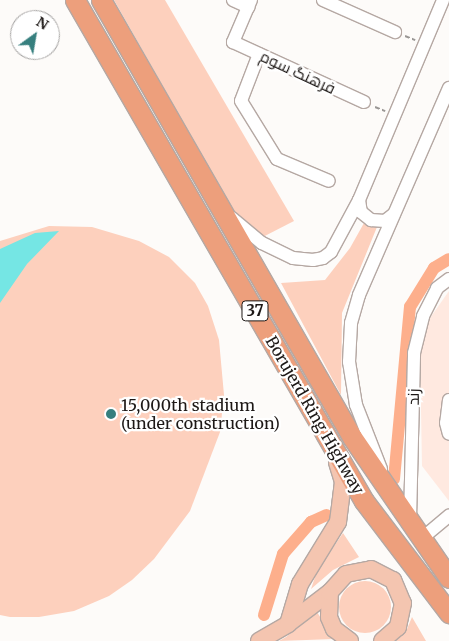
<!DOCTYPE html>
<html>
<head>
<meta charset="utf-8">
<style>
	body { margin:0 }
	#map { position:relative; width:449px; height:641px; overflow:hidden; background:#fdfbf9; font-family:Merriweather,Cairo,serif }
	div>[style] { position:absolute }
	[style*='--x'] { left:calc(var(--x)*1px); top:calc(var(--y)*1px); width:calc(var(--w)*1px); rotate:calc(var(--a)*1deg) }
	.built>* { inset:0; background:#ffe9e0 }
	.green>* { inset:0; background:#fdd0bd }
	.round { border-radius:50% }
	.canal>* { height:12px; margin:-6px; padding:0 6px; transform-origin:6px; border-radius:6px; background:#fdaf8c }
	.building>* { inset:0; background:#75e6e4 }
	.path>* { height:2px; margin-top:-1px; transform-origin:0; background:repeating-linear-gradient(90deg,#9a9795 0 5px,transparent 0 7.5px) }
	.roads { filter:drop-shadow(1px 0 #b5a8a3) drop-shadow(-1px 0 #b5a8a3) drop-shadow(0 1px #b5a8a3) drop-shadow(0 -1px #b5a8a3) }
	.minor>* { height:12px; margin:-6px; padding:0 6px; transform-origin:6px; border-radius:6px; background:#fff }
	.major>* { height:16px; margin:-8px; padding:0 8px; transform-origin:8px; border-radius:8px; background:#f4c5b0 }
	.highway>* { height:19px; margin:-9.5px; padding:0 9.5px; transform-origin:9.5px; border-radius:9.5px; background:#ed9f7c }
	.dots>* { width:14px; height:14px; translate:-50% -50%; box-sizing:border-box; border:2px solid #fff; border-radius:50% }
	span { translate:-50% -50%; white-space:nowrap; text-align:center; line-height:1.15; -webkit-text-stroke:4.5px #fff; paint-order:stroke }
	.shield-label span { padding:1px 4px; background:#fff; border:1px solid; border-radius:4px; -webkit-text-stroke-width:0 }
	.shield-label { font-size:15px; color:#1d1816; font-weight:700 }
	.street-label { font-size:16px; color:#1d1816 }
	.poi-label { font-size:16px; color:#1d1816 }
	.left { translate:0 -50%; text-align:left }
	.north { position:absolute; left:10px; top:10px; width:50px; height:50px; box-sizing:border-box; background:#fff; border:1px solid #a5a3a2; border-radius:50%; rotate:32deg; font-size:14px; font-weight:700; line-height:20px; text-align:center; color:#1d1816 }
	.north::after { content:''; display:block; margin:auto; width:18px; height:22px; background:#367f7e; clip-path:polygon(50% 0,100% 100%,50% 72%,0 100%) }
</style>
</head>
<body>
<div id="map">
	<div class="built">
		<i style="clip-path:polygon(449px 291px,449px 501px,422px 466px,420px 354px,430px 318px)"></i>
	</div>
	<div class="green">
		<i style="clip-path:polygon(114px 0,165px 0,294px 221px,251px 243px)"></i>
		<i style="clip-path:polygon(364px 223px,377px 227px,342px 313px,341px 395px,281px 283px,325px 280px,350px 248px)"></i>
		<i style="clip-path:polygon(49px 226px,92px 227px,139px 241px,169px 257px,195px 283px,208px 306px,219px 340px,224px 395px,220px 432px,190px 511px,154px 559px,132px 580px,109px 596px,74px 611px,39px 617px,10px 617px,0 615px,0 241px)"></i>
		<i style="clip-path:polygon(343px 533px,359px 557px,333px 570px,311px 589px,317px 571px)"></i>
		<i class="round" style="left:339px;top:581px;width:52px;height:52px"></i>
		<i style="clip-path:polygon(317px 612px,334px 639px,279px 641px,286px 637px)"></i>
		<i style="clip-path:polygon(412px 617px,426px 641px,395px 641px,407px 629px)"></i>
	</div>
	<div class="canal">
		<i style="--x:394;--y:479;--w:173;--a:-84.7"></i>
		<i style="--x:410;--y:307;--w:46;--a:-58.4"></i>
		<i style="--x:434;--y:268;--w:17;--a:-31"></i>
		<i style="--x:264;--y:615;--w:64;--a:-72.7"></i>
		<i style="--x:283;--y:554;--w:43;--a:-48.8"></i>
		<i style="--x:311;--y:522;--w:17;--a:-24"></i>
	</div>
	<div class="building">
		<i style="clip-path:polygon(59px 231px,27px 264px,0 303px,0 249px,35px 233px)"></i>
	</div>
	<div class="path">
		<i style="--x:405;--y:36;--w:11;--a:22"></i>
		<i style="--x:375;--y:107;--w:11;--a:22"></i>
	</div>
	<div class="roads">
		<div class="minor">
			<i style="--x:233;--y:0;--w:17;--a:25"></i>
			<i style="--x:251;--y:0;--w:46;--a:113.2"></i>
			<i style="--x:233;--y:42;--w:144;--a:24.6"></i>
			<i style="--x:323;--y:0;--w:79;--a:24"></i>
			<i style="--x:259;--y:54;--w:50;--a:111"></i>
			<i style="--x:241;--y:101;--w:68;--a:58.2"></i>
			<i style="--x:277;--y:159;--w:56;--a:22.9"></i>
			<i style="--x:359;--y:200;--w:12;--a:81"></i>
			<i style="--x:361;--y:212;--w:13;--a:39"></i>
			<i style="--x:371;--y:220;--w:14;--a:4"></i>
			<i style="--x:385;--y:221;--w:11;--a:-38"></i>
			<i style="--x:232;--y:218;--w:39;--a:40"></i>
			<i style="--x:262;--y:243;--w:34;--a:26"></i>
			<i style="--x:293;--y:258;--w:20;--a:6"></i>
			<i style="--x:313;--y:260;--w:10;--a:-11"></i>
			<i style="--x:323;--y:258;--w:10;--a:-37"></i>
			<i style="--x:331;--y:252;--w:59;--a:-61.7"></i>
			<i style="--x:359;--y:200;--w:217;--a:-67.2"></i>
			<i style="--x:449;--y:400;--w:23;--a:97"></i>
			<i style="--x:446;--y:423;--w:11;--a:75"></i>
			<i style="--x:381;--y:469;--w:69;--a:-111.3"></i>
			<i style="--x:356;--y:405;--w:44;--a:-99.2"></i>
			<i style="--x:349;--y:362;--w:39;--a:-87"></i>
			<i style="--x:351;--y:323;--w:29;--a:-74"></i>
			<i style="--x:359;--y:295;--w:226;--a:-66.5"></i>
			<i style="--x:410;--y:520;--w:167;--a:-88.6"></i>
			<i style="--x:414;--y:353;--w:38;--a:-76"></i>
			<i style="--x:423;--y:316;--w:31;--a:-63"></i>
			<i style="--x:437;--y:288;--w:15;--a:-37"></i>
			<i style="--x:420;--y:540;--w:38;--a:-40"></i>
		</div>
		<div class="major">
			<i style="--x:288;--y:624;--w:53;--a:-37.3"></i>
			<i style="--x:259;--y:641;--w:34;--a:-30"></i>
			<i style="--x:288;--y:624;--w:42;--a:-73.3"></i>
			<i style="--x:300;--y:584;--w:73;--a:-58.5"></i>
			<i style="--x:338;--y:522;--w:40;--a:-82.9"></i>
			<i style="--x:343;--y:482;--w:21;--a:-107"></i>
			<i style="--x:350;--y:641;--w:20;--a:-143"></i>
			<i style="--x:334;--y:629;--w:13;--a:-113"></i>
			<i style="--x:329;--y:617;--w:25;--a:-88"></i>
			<i style="--x:330;--y:592;--w:24;--a:-48"></i>
			<i style="--x:346;--y:574;--w:25;--a:-11"></i>
			<i style="--x:371;--y:569;--w:25;--a:27"></i>
			<i style="--x:393;--y:580;--w:25;--a:67"></i>
			<i style="--x:403;--y:603;--w:25;--a:102"></i>
			<i style="--x:398;--y:627;--w:21;--a:139"></i>
		</div>
		<div class="highway">
			<i style="--x:75;--y:0;--w:578;--a:60.02"></i>
			<i style="--x:364;--y:501;--w:141;--a:52.8"></i>
			<i style="--x:101;--y:0;--w:504;--a:60.13"></i>
			<i style="--x:352;--y:437;--w:171;--a:55.5"></i>
		</div>
	</div>
	<div class="dots">
		<i style="left:111px;top:414px;background:#367f7e"></i>
	</div>
	<div class="shield-label">
		<span style="left:255px;top:311px">37</span>
	</div>
	<div class="street-label">
		<span style="left:298px;top:72px;rotate:25deg">فرهنگ سوم</span>
		<span style="left:413px;top:397px;rotate:-89deg">زند</span>
		<span style="left:315px;top:415px;rotate:60deg">Borujerd Ring Highway</span>
	</div>
	<div class="poi-label">
		<span class="left" style="left:121px;top:414px">15,000th stadium<br>(under construction)</span>
	</div>
	<div class="north">N</div>
</div>
</body>
</html>
